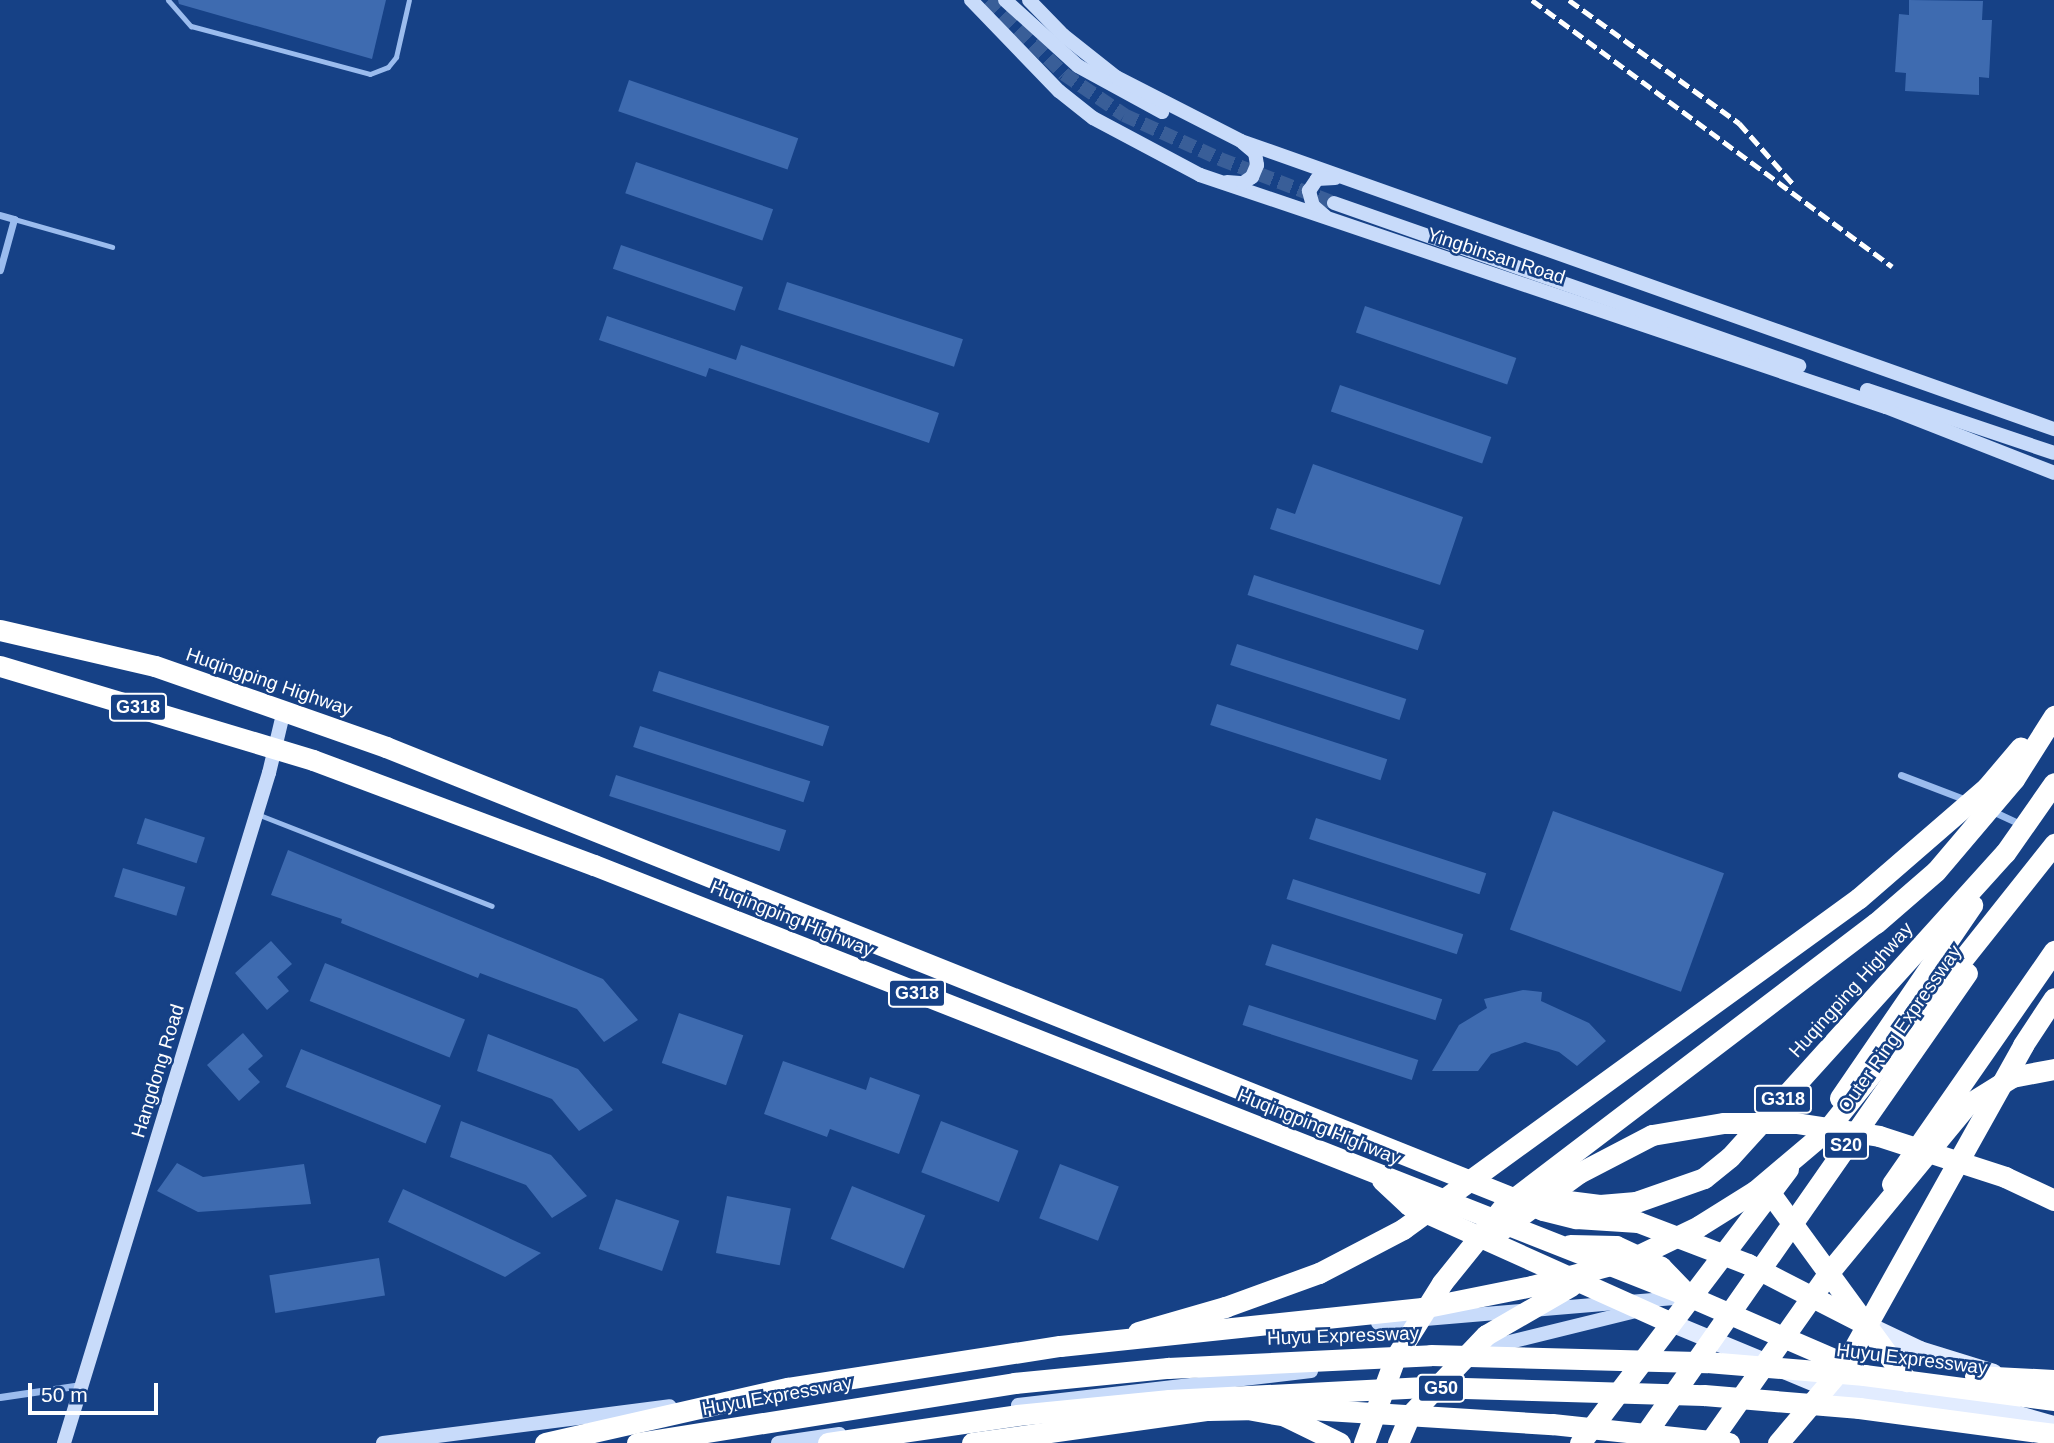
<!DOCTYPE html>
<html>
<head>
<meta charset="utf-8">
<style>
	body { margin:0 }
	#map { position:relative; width:2054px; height:1443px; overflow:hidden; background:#164186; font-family:Arial,sans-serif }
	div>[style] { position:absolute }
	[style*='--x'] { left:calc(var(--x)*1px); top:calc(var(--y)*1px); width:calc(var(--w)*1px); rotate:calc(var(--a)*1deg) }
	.building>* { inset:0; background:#3e6bb0; transform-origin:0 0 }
	.secondary-tunnel>* { height:14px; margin-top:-7px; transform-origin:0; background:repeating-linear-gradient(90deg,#395e98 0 14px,transparent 0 21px) }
	.lane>* { height:5px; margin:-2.5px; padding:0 2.5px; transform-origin:2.5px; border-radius:2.5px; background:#9bbcee }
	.street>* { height:7px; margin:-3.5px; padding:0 3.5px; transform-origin:3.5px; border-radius:3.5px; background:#9bbcee }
	.secondary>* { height:14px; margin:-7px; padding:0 7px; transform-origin:7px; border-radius:7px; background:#c8dbfa }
	.primary>* { height:18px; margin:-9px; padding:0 9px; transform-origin:9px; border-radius:9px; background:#e2ecff }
	.highway>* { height:21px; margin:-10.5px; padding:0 10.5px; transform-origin:10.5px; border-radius:10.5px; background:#fff }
	.rail>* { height:5px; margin-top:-2.5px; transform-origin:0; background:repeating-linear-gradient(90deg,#fff 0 12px,transparent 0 17px) }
	.highway-bridge>* { height:21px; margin:-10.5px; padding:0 10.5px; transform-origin:10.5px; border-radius:10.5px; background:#fff }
	span { translate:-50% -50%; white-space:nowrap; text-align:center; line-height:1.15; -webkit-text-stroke:5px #164186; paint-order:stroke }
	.shield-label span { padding:2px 5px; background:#164186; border:2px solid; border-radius:5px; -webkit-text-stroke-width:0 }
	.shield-label { font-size:18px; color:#fff; font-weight:700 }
	.street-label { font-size:19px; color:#fff }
	.scale { position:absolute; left:28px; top:1383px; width:130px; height:32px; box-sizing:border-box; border:4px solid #fff; border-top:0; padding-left:9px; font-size:21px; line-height:24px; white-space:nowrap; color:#fff; -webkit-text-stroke:5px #164186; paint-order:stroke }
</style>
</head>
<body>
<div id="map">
	<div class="building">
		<i style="clip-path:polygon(178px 0,386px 0,372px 59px,179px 4px)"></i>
		<i style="clip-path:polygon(1909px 0,1983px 1px,1982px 20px,1992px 20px,1989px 78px,1979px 77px,1979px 95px,1905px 91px,1906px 73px,1895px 72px,1899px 14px,1909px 15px)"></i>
		<i style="left:629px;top:80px;width:179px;height:33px;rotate:19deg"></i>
		<i style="left:636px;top:162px;width:145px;height:33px;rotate:19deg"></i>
		<i style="left:621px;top:245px;width:129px;height:25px;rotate:19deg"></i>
		<i style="left:787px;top:282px;width:185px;height:29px;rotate:18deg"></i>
		<i style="left:1365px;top:306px;width:160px;height:28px;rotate:19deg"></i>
		<i style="clip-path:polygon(607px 316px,736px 360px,741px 345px,939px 413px,929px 443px,709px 368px,706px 377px,599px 340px)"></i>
		<i style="left:1340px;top:385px;width:160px;height:28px;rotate:19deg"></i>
		<i style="clip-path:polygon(1313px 464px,1463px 517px,1440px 585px,1270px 529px,1277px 508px,1295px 514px)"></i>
		<i style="left:1254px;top:575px;width:179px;height:21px;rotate:18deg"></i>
		<i style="left:1237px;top:644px;width:178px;height:22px;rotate:18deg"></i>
		<i style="left:659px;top:671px;width:179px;height:21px;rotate:18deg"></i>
		<i style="left:1217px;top:704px;width:179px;height:22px;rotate:18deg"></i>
		<i style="left:640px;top:726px;width:179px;height:22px;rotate:18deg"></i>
		<i style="left:616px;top:775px;width:179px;height:22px;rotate:18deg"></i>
		<i style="left:1553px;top:811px;width:182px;height:126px;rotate:20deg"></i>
		<i style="left:145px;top:818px;width:63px;height:27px;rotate:18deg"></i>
		<i style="left:1316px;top:818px;width:179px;height:22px;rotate:18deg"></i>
		<i style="clip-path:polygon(288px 850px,603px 979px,638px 1020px,604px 1042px,577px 1009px,480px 973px,478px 978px,341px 923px,342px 919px,271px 895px)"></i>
		<i style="left:123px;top:868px;width:65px;height:30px;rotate:17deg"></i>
		<i style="left:1293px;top:879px;width:179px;height:21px;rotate:18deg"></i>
		<i style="clip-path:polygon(271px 941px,292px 964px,277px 977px,289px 991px,267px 1010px,235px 973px)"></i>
		<i style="left:1272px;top:944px;width:179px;height:22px;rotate:18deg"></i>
		<i style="left:325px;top:963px;width:151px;height:41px;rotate:22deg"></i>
		<i style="clip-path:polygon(1523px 990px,1542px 992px,1541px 1001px,1589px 1023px,1606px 1041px,1577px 1066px,1559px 1052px,1525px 1042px,1491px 1054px,1478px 1071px,1432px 1071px,1459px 1025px,1487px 1008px,1484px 999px)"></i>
		<i style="left:1249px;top:1005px;width:178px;height:21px;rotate:18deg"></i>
		<i style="left:679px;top:1013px;width:68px;height:53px;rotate:19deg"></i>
		<i style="clip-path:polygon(243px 1033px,263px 1056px,248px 1069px,260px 1082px,239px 1101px,207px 1065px)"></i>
		<i style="clip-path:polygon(488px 1034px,578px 1069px,613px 1110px,579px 1131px,552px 1099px,477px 1071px)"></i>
		<i style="left:301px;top:1049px;width:151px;height:41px;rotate:22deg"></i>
		<i style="clip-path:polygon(783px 1061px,866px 1090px,870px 1077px,920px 1095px,899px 1154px,830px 1129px,827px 1137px,764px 1114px)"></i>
		<i style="clip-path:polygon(461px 1121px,551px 1155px,587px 1196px,552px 1218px,526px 1185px,450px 1157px)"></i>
		<i style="left:941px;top:1121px;width:83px;height:55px;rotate:21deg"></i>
		<i style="clip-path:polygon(177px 1163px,203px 1177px,304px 1164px,311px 1204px,198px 1212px,157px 1191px)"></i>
		<i style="left:1060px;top:1164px;width:63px;height:58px;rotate:21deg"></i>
		<i style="left:852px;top:1186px;width:79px;height:57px;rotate:22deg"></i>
		<i style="clip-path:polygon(403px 1189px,541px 1253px,505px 1277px,388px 1222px)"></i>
		<i style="left:727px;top:1196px;width:65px;height:58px;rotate:11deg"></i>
		<i style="left:616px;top:1199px;width:67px;height:53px;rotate:19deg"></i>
		<i style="left:379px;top:1258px;width:38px;height:111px;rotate:81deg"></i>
	</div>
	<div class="secondary-tunnel">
		<i style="--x:988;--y:0;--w:106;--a:44.2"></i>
		<i style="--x:1064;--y:74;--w:73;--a:34.3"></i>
		<i style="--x:1124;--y:115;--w:106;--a:24.6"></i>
		<i style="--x:1220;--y:159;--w:122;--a:21.1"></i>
	</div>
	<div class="lane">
		<i style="--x:168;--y:0;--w:35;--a:49"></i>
		<i style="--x:191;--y:26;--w:185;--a:15"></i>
		<i style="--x:370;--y:74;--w:19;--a:-21"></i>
		<i style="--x:388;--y:67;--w:13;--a:-51"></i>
		<i style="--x:396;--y:57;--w:58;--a:-77.2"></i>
		<i style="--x:14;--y:219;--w:102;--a:15.9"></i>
		<i style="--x:257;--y:814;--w:252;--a:21.4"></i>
	</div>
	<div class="street">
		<i style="--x:0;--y:215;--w:15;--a:16"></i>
		<i style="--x:14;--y:219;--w:53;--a:105.4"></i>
		<i style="--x:1901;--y:775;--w:70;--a:21"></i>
		<i style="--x:1990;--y:810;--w:33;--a:25"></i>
		<i style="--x:0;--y:1397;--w:82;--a:-8.4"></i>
	</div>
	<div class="secondary">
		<i style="--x:971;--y:0;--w:127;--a:46"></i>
		<i style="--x:1059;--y:91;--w:43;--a:38.5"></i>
		<i style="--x:1093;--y:118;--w:121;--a:28"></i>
		<i style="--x:1200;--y:175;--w:724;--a:18.69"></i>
		<i style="--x:1886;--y:407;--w:180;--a:21.4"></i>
		<i style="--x:1005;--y:0;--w:98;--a:42.1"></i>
		<i style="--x:1078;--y:66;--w:96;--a:28.7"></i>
		<i style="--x:1029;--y:0;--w:49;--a:45.8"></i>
		<i style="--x:1063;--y:35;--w:68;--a:38.4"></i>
		<i style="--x:1116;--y:77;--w:140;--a:27.1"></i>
		<i style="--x:1241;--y:141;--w:863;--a:19.51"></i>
		<i style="--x:1227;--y:182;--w:16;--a:4"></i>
		<i style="--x:1243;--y:183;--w:11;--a:-34"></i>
		<i style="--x:1252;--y:177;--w:13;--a:-67"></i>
		<i style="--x:1257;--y:165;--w:12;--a:-99"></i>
		<i style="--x:1255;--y:153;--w:16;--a:-140"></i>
		<i style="--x:1334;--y:203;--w:493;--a:19.3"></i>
		<i style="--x:1325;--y:216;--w:16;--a:-140"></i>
		<i style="--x:1313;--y:206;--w:16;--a:-105"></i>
		<i style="--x:1309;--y:191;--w:14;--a:-56"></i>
		<i style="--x:1317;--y:179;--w:18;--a:-3"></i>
		<i style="--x:1867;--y:390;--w:197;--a:18.6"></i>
		<i style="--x:1378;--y:1323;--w:309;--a:-4.8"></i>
		<i style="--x:1477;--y:1350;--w:172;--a:-13.8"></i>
		<i style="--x:1018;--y:1405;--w:295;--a:-6.6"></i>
		<i style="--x:64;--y:1443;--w:701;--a:-72.99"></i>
		<i style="--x:269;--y:773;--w:65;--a:-76.6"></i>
		<i style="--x:383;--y:1443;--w:289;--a:-7.3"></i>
		<i style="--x:778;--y:1443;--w:62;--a:-8.4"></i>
	</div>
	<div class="primary">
		<i style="--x:1671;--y:1323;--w:167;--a:22.6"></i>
		<i style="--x:1825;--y:1387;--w:186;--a:7.7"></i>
		<i style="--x:1867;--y:1325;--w:59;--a:25.3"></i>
		<i style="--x:1920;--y:1350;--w:77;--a:17.3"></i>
		<i style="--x:1997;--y:1409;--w:59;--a:15.7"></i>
	</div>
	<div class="highway">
		<i style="--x:0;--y:630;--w:159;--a:13.1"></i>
		<i style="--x:155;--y:666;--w:245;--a:19.3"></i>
		<i style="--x:386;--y:747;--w:1246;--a:21.81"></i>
		<i style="--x:1543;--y:1210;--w:34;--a:14"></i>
		<i style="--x:1576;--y:1218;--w:62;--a:3.7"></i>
		<i style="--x:1638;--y:1222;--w:118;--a:20.9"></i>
		<i style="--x:1748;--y:1264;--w:134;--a:27.1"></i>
		<i style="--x:0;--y:666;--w:327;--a:16.7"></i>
		<i style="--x:313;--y:760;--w:300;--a:20.5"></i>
		<i style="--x:594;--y:865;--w:1179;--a:21.49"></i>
		<i style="--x:1691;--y:1297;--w:168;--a:23.5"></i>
		<i style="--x:1840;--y:1098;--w:234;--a:-55.6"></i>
		<i style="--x:1382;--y:1180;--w:37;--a:43"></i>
		<i style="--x:1409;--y:1205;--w:287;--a:24.2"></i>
		<i style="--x:1892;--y:1184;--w:284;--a:-55.2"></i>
		<i style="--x:1770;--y:1193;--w:233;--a:53.9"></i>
		<i style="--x:1544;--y:1198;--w:56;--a:7.1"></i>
		<i style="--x:1600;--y:1205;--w:36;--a:-5"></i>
		<i style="--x:1636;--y:1202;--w:72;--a:-19.4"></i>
		<i style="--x:1704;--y:1178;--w:33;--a:-39"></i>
		<i style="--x:1730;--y:1157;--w:410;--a:-47.9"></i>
		<i style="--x:2005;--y:853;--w:85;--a:-55"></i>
		<i style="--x:1570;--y:1245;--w:46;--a:1.2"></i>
		<i style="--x:1616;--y:1246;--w:50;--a:25"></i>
		<i style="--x:1661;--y:1267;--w:33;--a:46"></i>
		<i style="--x:1138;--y:1332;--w:91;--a:-16"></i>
		<i style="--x:1225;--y:1307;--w:100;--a:-19.9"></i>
		<i style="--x:972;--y:1443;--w:238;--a:-8"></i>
		<i style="--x:1208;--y:1410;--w:39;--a:-1"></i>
		<i style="--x:1247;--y:1409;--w:39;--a:10"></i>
		<i style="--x:1285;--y:1416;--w:61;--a:26.1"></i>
		<i style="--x:1580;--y:1443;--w:344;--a:-52.8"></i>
		<i style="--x:1778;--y:1443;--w:104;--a:-49.7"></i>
		<i style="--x:1845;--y:1364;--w:365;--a:-60.8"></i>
		<i style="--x:2023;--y:1045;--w:56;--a:-56.6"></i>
	</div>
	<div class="rail">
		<i style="--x:1532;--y:0;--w:448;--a:36.5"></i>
		<i style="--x:1569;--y:0;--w:210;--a:35.9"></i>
		<i style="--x:1739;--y:123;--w:84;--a:48.4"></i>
	</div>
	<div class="highway-bridge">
		<i style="--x:1494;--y:1235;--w:105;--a:-36.1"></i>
		<i style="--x:1579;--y:1173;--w:82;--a:-27.5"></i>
		<i style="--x:1652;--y:1135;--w:73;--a:-9.5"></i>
		<i style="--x:1724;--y:1123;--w:72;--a:0"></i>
		<i style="--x:1796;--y:1123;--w:84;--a:8.9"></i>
		<i style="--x:1879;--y:1136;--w:133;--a:18"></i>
		<i style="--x:2005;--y:1177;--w:54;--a:25.1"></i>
		<i style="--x:1616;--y:1266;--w:92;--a:-25.7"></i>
		<i style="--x:1699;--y:1226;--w:66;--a:-32"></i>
		<i style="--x:1755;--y:1191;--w:93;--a:-40.2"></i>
		<i style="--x:1826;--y:1131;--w:367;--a:-51.5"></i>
		<i style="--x:1319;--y:1273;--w:95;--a:-27.6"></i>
		<i style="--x:1403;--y:1229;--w:563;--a:-35.98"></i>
		<i style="--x:1859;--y:898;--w:169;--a:-40.9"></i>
		<i style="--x:1987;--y:787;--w:52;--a:-49.6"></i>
		<i style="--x:1975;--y:1376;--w:79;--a:2.9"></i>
		<i style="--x:1262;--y:1406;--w:291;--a:3.6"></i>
		<i style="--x:1552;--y:1424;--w:178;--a:6.1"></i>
		<i style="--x:545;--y:1443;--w:249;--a:-12.8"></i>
		<i style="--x:788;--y:1388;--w:275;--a:-8.8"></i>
		<i style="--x:1060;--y:1346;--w:364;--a:-6"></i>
		<i style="--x:1422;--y:1308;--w:112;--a:-11.3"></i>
		<i style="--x:1532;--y:1286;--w:100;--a:-15"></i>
		<i style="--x:637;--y:1443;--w:382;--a:-9"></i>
		<i style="--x:1014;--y:1383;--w:155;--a:-5.6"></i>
		<i style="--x:1168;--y:1368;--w:263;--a:-2.8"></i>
		<i style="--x:1431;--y:1355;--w:276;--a:1.5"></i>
		<i style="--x:1707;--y:1362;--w:158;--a:4.7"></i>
		<i style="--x:1864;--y:1375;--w:192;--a:7.5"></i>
		<i style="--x:828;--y:1443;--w:191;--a:-8.4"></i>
		<i style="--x:1017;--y:1415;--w:153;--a:-5.6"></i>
		<i style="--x:1169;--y:1400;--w:261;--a:-2.9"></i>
		<i style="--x:1430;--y:1387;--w:274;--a:1.7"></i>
		<i style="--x:1704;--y:1395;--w:156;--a:4.8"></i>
		<i style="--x:1859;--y:1408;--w:197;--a:7.6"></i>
		<i style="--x:1364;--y:1443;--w:90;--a:-70"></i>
		<i style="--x:1395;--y:1358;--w:89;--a:-57.9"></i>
		<i style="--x:1442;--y:1283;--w:99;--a:-51.2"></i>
		<i style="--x:1504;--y:1206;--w:467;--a:-37.3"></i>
		<i style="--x:1876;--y:923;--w:79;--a:-40.9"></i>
		<i style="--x:1936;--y:871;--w:121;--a:-49.7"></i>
		<i style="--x:2014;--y:779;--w:75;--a:-57.6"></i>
		<i style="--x:1398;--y:1443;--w:30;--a:-67"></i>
		<i style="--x:1410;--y:1415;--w:110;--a:-46.5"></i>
		<i style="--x:1486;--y:1335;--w:98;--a:-30"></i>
		<i style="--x:1639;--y:1443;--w:573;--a:-55.09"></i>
		<i style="--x:1709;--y:1443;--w:210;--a:-54.9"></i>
		<i style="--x:1830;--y:1271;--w:215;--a:-50.5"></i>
		<i style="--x:1967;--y:1105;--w:53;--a:-31.9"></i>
		<i style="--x:2012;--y:1077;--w:43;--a:-10.8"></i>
	</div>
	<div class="shield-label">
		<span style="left:138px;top:707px">G318</span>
		<span style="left:917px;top:993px">G318</span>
		<span style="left:1783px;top:1099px">G318</span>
		<span style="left:1846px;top:1145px">S20</span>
		<span style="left:1441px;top:1388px">G50</span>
	</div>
	<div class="street-label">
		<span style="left:1496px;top:256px;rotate:18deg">Yingbinsan Road</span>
		<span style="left:269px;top:682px;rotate:19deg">Huqingping Highway</span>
		<span style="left:792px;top:919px;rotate:22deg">Huqingping Highway</span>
		<span style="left:1851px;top:990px;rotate:-48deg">Huqingping Highway</span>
		<span style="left:1900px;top:1029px;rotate:-55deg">Outer Ring Expressway</span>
		<span style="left:158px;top:1071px;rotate:-73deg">Hangdong Road</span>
		<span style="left:1319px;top:1127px;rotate:22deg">Huqingping Highway</span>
		<span style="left:1343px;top:1336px;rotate:-2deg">Huyu Expressway</span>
		<span style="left:1912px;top:1359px;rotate:7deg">Huyu Expressway</span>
		<span style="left:777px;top:1396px;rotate:-10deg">Huyu Expressway</span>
	</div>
	<div class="scale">50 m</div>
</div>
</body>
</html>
